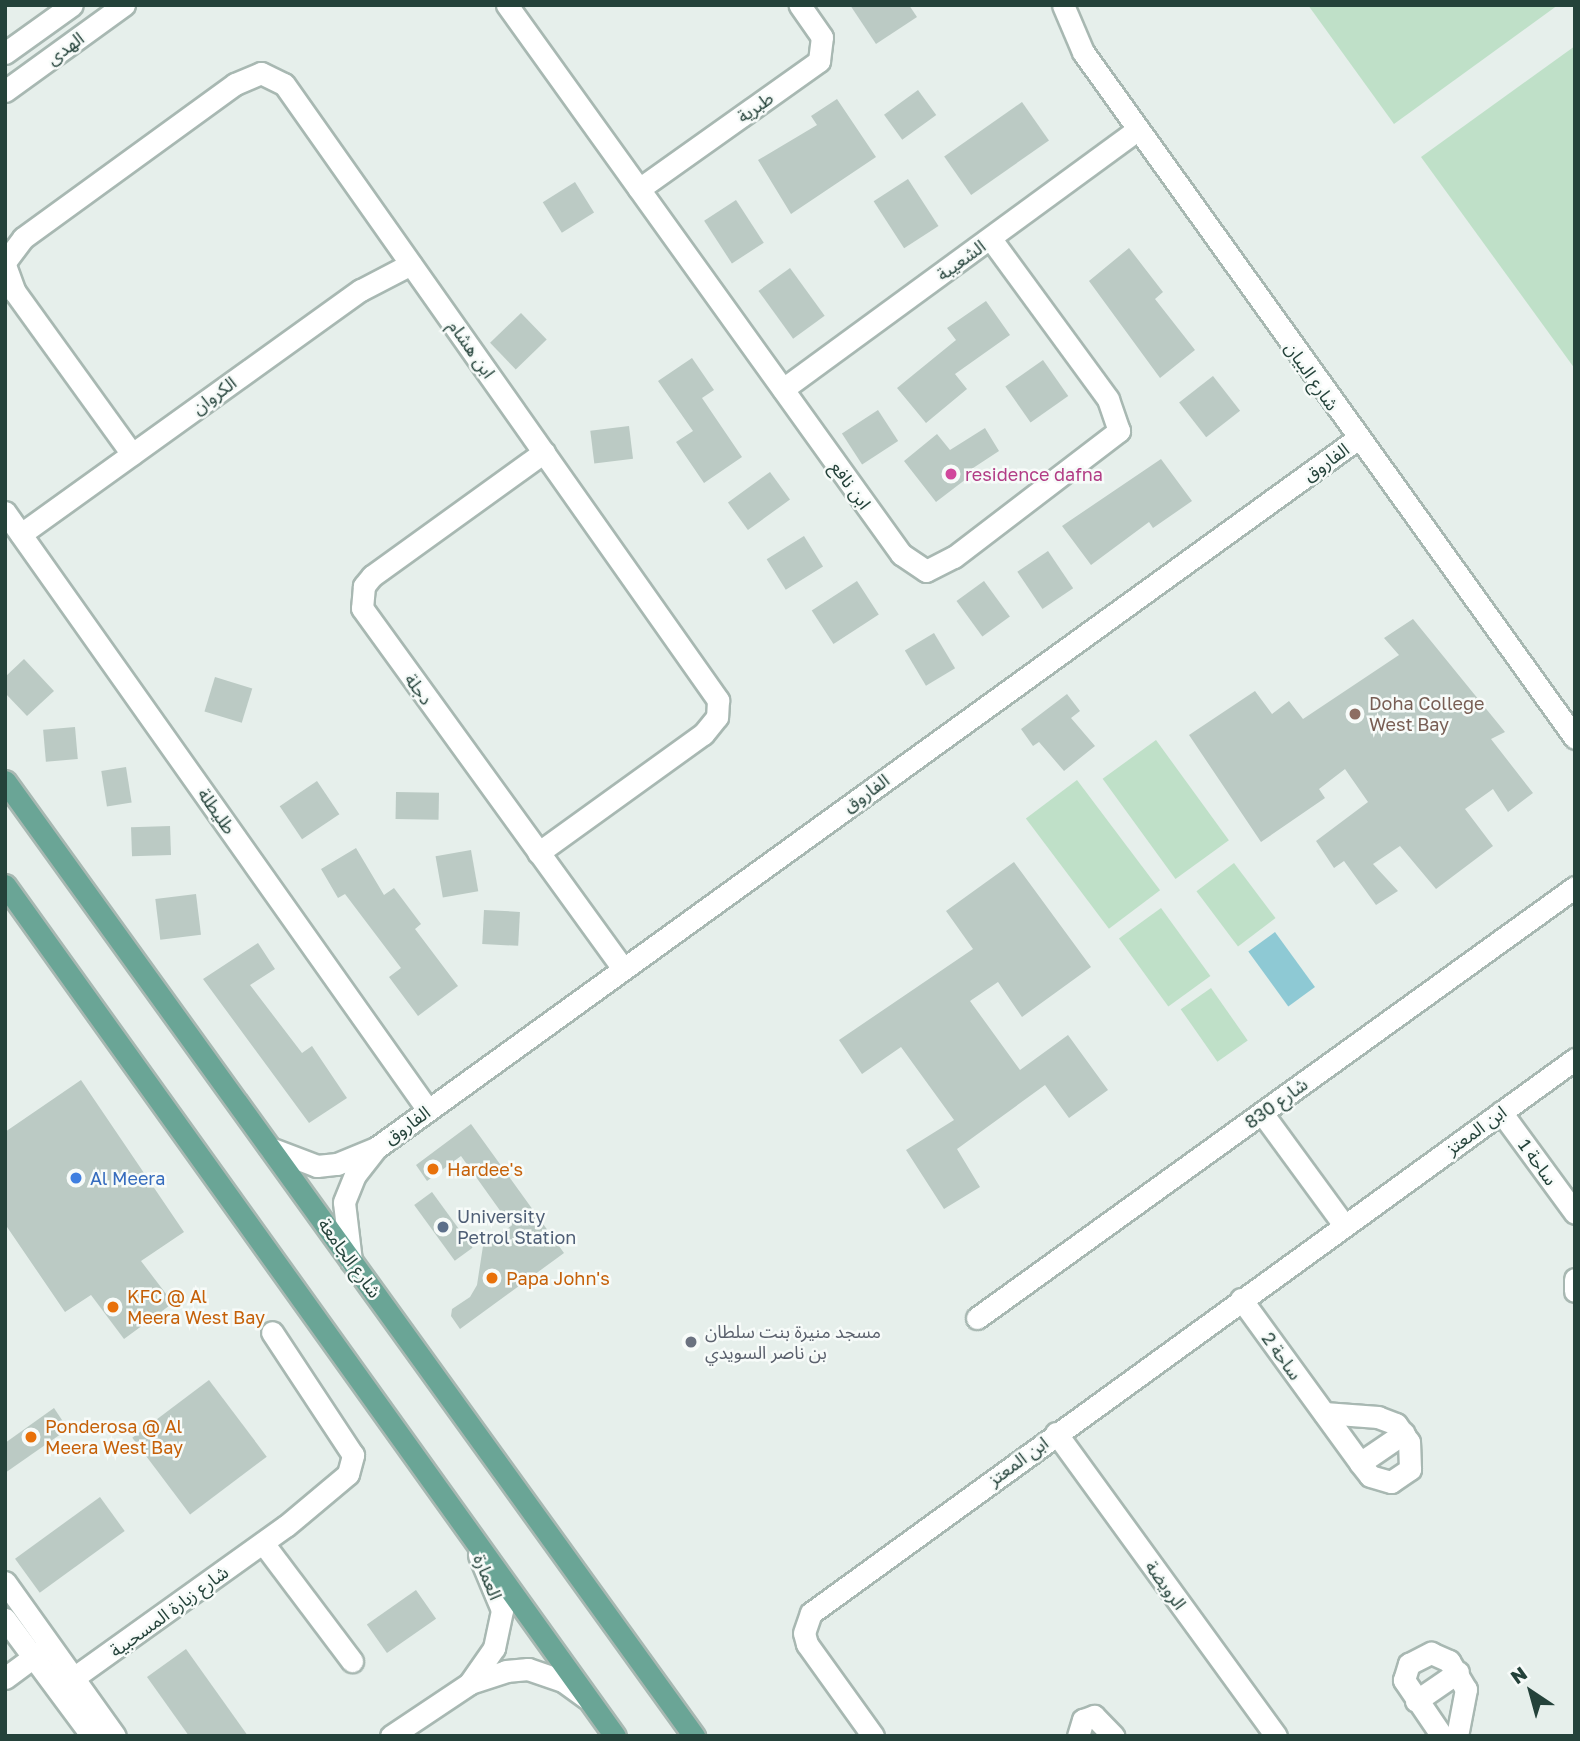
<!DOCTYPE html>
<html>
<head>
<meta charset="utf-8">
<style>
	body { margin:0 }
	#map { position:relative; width:1580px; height:1741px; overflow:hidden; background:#e6efeb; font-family:"Golos Text","Noto Sans Arabic",sans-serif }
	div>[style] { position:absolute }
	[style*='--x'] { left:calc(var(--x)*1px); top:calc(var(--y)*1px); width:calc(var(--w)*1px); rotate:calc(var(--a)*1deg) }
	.green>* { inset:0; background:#bfe0c8; transform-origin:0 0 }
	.water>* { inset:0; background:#8ec9d4; transform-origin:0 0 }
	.building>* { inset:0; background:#bbcac4; transform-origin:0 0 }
	.roads { filter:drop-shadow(2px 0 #a8b8b2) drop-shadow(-2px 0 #a8b8b2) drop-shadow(0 2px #a8b8b2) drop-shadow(0 -2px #a8b8b2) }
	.minor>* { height:21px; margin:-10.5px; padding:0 10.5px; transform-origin:10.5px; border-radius:10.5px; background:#fff }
	.major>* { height:21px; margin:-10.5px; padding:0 10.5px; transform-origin:10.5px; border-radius:10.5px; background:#6aa596 }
	.dots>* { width:19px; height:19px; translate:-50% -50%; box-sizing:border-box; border:4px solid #f7fbf9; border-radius:50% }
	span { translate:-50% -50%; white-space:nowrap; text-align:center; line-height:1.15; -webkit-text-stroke:5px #f7fbf9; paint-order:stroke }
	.street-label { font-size:18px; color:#24423a }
	.hotel-label { font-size:18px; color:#b23c85 }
	.left { translate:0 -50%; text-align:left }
	.education-label { font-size:18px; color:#785e54 }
	.food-label { font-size:18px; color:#c56008 }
	.shop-label { font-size:18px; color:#366cbe }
	.service-label { font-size:18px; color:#4e5e75 }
	.worship-label { font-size:18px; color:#5b616d }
	.frame { position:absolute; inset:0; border:7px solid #24423a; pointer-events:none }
	.north { position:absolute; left:1496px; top:1657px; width:70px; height:70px; -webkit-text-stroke:5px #f7fbf9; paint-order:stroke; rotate:324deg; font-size:19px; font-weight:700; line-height:28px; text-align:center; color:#24423a }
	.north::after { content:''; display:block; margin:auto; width:24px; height:32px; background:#24423a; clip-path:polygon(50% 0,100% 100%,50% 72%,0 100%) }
</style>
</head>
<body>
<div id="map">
	<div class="green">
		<i style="clip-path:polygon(1308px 5px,1558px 5px,1394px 124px)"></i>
		<i style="clip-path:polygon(1575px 46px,1575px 369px,1421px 157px)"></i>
		<i style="left:1156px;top:740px;width:124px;height:66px;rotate:54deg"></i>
		<i style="left:1077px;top:780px;width:138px;height:64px;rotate:53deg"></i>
		<i style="left:1234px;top:863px;width:69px;height:47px;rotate:53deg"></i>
		<i style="left:1161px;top:908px;width:84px;height:52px;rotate:54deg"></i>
		<i style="left:1211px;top:988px;width:64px;height:37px;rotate:55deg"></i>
	</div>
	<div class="water">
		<i style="left:1275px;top:932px;width:68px;height:33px;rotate:54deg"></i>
	</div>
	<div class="building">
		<i style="clip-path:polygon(850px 5px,909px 5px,917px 17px,876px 44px)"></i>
		<i style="left:918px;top:90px;width:31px;height:42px;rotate:54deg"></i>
		<i style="clip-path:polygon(837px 99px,876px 157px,791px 214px,758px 160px,817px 125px,811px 116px)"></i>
		<i style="left:1022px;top:102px;width:47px;height:95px;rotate:55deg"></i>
		<i style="left:908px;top:179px;width:56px;height:41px;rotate:57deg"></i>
		<i style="left:575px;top:182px;width:36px;height:38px;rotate:58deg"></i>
		<i style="left:736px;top:200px;width:51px;height:38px;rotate:57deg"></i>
		<i style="clip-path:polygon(1129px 248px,1163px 292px,1155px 299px,1195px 350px,1160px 378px,1089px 281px)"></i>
		<i style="left:790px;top:268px;width:59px;height:39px;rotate:54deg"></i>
		<i style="clip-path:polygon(986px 301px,1010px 335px,955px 374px,967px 389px,926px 423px,897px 388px,956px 340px,947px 328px)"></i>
		<i style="left:521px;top:313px;width:37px;height:43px;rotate:46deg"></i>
		<i style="clip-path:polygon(692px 358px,714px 390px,702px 398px,742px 457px,704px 483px,676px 442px,693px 431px,658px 381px)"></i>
		<i style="left:1043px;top:360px;width:44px;height:46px;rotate:55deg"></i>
		<i style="left:1213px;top:376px;width:44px;height:43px;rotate:52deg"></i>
		<i style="left:878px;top:410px;width:37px;height:43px;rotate:57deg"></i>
		<i style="left:629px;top:426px;width:33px;height:39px;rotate:83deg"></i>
		<i style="clip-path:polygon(985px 428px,999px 451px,967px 472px,970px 476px,936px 502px,904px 461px,937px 434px,950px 450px)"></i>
		<i style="clip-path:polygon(1161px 459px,1192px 501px,1153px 528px,1149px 522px,1091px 565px,1062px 526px)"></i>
		<i style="left:770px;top:472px;width:34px;height:52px;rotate:54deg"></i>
		<i style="left:804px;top:536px;width:36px;height:44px;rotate:58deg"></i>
		<i style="left:1048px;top:551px;width:45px;height:37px;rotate:56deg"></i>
		<i style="left:857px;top:581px;width:40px;height:54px;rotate:57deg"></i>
		<i style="left:984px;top:581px;width:44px;height:34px;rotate:54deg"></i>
		<i style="clip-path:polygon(1413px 619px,1505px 732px,1491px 739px,1533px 793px,1508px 812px,1493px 789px,1465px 809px,1493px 846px,1436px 889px,1400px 846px,1373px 864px,1398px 891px,1376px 905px,1344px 861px,1334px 868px,1316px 841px,1368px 802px,1345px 769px,1319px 789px,1325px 798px,1261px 842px,1189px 735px,1255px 691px,1272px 714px,1289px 701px,1303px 719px,1399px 655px,1384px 638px)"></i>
		<i style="left:934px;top:633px;width:41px;height:34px;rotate:59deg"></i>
		<i style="clip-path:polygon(24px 659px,54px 691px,27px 716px,5px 693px,5px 677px)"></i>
		<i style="left:215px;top:677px;width:39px;height:36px;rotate:17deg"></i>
		<i style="clip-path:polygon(1067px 694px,1080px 711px,1071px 718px,1095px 746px,1064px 771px,1039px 742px,1033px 746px,1021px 729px)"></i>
		<i style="left:75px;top:727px;width:32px;height:32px;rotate:85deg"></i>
		<i style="left:126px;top:767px;width:36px;height:25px;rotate:81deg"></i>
		<i style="left:317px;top:781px;width:40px;height:45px;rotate:56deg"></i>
		<i style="left:396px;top:792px;width:43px;height:27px;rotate:1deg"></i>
		<i style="left:170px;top:826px;width:29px;height:39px;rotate:88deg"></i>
		<i style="clip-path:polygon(356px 848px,384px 895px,394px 888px,421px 924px,415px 929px,458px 986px,418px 1016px,389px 977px,401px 968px,345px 894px,338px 898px,321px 869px)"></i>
		<i style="left:471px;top:850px;width:42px;height:36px;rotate:80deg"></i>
		<i style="clip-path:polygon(1014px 862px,1091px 967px,1022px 1017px,998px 982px,970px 1001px,1020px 1070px,1068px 1035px,1108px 1090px,1069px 1118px,1045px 1085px,957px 1149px,980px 1187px,944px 1209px,906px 1150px,954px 1120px,901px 1047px,862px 1074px,839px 1040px,973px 949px,946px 911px)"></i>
		<i style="left:196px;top:894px;width:41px;height:41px;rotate:83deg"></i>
		<i style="left:484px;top:910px;width:36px;height:34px;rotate:3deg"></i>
		<i style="clip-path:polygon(258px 943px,275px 969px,250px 985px,302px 1053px,312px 1046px,347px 1098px,309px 1123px,203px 979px)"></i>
		<i style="clip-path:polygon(81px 1080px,184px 1232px,141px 1261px,173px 1303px,124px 1339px,91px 1295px,65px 1312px,5px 1224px,5px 1132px)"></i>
		<i style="clip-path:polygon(471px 1124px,564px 1253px,460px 1329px,451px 1316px,452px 1309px,470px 1297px,477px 1285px,483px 1246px,511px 1226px,461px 1156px,427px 1181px,416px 1165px)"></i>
		<i style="left:432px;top:1192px;width:69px;height:22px;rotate:54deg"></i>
		<i style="left:209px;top:1380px;width:96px;height:96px;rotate:53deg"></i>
		<i style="clip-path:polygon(54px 1408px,68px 1429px,5px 1473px,5px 1443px)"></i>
		<i style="left:100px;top:1497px;width:42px;height:105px;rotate:54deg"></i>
		<i style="left:416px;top:1590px;width:35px;height:60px;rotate:55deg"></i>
		<i style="clip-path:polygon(186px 1649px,248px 1736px,189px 1736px,147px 1677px)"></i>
	</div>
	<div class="roads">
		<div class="minor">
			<i style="--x:507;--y:5;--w:676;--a:54.33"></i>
			<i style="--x:901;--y:554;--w:30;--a:34"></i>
			<i style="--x:926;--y:571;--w:31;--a:-27"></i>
			<i style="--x:954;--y:557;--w:208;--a:-37.4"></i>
			<i style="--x:1119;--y:431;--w:34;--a:-109"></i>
			<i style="--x:1108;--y:399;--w:198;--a:-126.2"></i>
			<i style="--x:1063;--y:5;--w:51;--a:66.9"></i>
			<i style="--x:1083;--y:52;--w:844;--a:54.35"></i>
			<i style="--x:5;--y:53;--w:82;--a:-35.6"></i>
			<i style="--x:5;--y:91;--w:147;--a:-35.9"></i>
			<i style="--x:639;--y:189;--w:221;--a:-35.4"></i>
			<i style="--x:819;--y:61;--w:24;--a:-83"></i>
			<i style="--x:822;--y:37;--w:39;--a:-125"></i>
			<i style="--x:5;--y:262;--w:30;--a:-53"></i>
			<i style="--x:23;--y:238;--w:262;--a:-36"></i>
			<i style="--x:235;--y:84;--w:28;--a:-23"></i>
			<i style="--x:261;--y:73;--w:25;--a:26"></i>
			<i style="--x:284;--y:84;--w:754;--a:54.83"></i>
			<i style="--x:718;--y:700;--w:17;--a:93"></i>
			<i style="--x:717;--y:717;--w:22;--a:129"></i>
			<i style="--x:703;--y:734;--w:203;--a:144.2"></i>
			<i style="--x:5;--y:265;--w:29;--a:70"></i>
			<i style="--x:15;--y:292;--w:200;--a:54.2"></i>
			<i style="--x:783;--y:389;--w:440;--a:-36.2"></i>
			<i style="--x:544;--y:452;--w:212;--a:144.2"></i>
			<i style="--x:372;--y:576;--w:13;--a:129"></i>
			<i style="--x:364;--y:586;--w:22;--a:95"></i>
			<i style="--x:362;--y:608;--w:445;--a:54.1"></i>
			<i style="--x:5;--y:512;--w:732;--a:54.73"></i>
			<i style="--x:21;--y:534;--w:418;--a:-35.7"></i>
			<i style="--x:361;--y:290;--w:56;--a:-27.5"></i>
			<i style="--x:1501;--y:1112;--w:125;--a:53.8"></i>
			<i style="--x:1262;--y:1113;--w:139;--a:53.8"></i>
			<i style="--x:270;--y:1148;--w:50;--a:21"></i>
			<i style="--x:317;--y:1166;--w:20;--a:-6"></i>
			<i style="--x:337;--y:1164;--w:42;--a:-22.3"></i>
			<i style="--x:376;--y:1148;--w:1210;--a:-35.86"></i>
			<i style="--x:351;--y:1261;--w:59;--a:-96.8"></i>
			<i style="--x:344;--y:1202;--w:29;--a:-68"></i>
			<i style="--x:355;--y:1175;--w:34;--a:-52"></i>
			<i style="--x:1575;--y:1279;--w:12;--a:90"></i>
			<i style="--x:1241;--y:1299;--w:203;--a:54"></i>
			<i style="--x:1360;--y:1463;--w:16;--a:52"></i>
			<i style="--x:1370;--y:1476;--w:22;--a:16"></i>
			<i style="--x:1391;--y:1482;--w:23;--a:-34"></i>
			<i style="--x:1410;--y:1469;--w:27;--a:-92"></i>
			<i style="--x:1409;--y:1442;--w:22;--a:-126"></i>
			<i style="--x:1396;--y:1424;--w:19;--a:-159"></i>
			<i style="--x:1378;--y:1417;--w:54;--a:-175.8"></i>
			<i style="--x:977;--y:1318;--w:737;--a:-35.78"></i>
			<i style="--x:1056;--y:1433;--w:374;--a:54"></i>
			<i style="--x:1360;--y:1463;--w:53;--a:-34.3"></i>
			<i style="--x:263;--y:1543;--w:148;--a:53"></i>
			<i style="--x:5;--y:1582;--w:189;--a:54.5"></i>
			<i style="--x:5;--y:1619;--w:146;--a:53.4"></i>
			<i style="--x:5;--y:1678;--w:47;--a:-36.4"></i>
			<i style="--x:470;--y:1683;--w:38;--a:-18"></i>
			<i style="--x:506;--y:1671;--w:22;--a:-5"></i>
			<i style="--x:528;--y:1669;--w:37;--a:19"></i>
			<i style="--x:563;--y:1681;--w:29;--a:36"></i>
			<i style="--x:58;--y:1689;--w:280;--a:-35.6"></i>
			<i style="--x:286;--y:1526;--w:81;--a:-40"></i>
			<i style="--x:348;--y:1474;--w:20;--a:-75"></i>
			<i style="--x:353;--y:1455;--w:147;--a:-123.4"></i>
			<i style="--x:1416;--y:1701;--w:51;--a:-34.6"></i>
			<i style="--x:391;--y:1736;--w:94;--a:-33.7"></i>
			<i style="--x:469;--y:1684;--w:44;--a:-55.2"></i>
			<i style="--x:494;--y:1648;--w:39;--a:-78"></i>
			<i style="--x:502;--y:1610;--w:60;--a:-112.7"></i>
			<i style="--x:873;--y:1736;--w:113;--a:-125.7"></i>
			<i style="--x:807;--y:1644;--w:11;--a:-105"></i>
			<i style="--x:804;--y:1633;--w:21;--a:-71"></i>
			<i style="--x:811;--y:1613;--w:944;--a:-35.95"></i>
			<i style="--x:1078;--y:1736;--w:17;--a:-73"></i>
			<i style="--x:1083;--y:1720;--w:12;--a:-20"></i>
			<i style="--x:1094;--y:1716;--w:28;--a:46"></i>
			<i style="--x:1442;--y:1736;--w:68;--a:-124.2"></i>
			<i style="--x:1404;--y:1680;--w:17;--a:-73"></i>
			<i style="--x:1409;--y:1664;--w:25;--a:-27"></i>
			<i style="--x:1431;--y:1653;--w:20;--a:24"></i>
			<i style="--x:1449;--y:1661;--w:33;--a:59"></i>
			<i style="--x:1466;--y:1689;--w:48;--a:100.8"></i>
		</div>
		<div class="major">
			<i style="--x:5;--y:781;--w:1178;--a:54.19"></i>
			<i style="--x:5;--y:885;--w:1047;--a:54.37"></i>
		</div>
	</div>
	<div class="dots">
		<i style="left:951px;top:474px;background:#d1479c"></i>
		<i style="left:1355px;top:714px;background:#8d6e63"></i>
		<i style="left:433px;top:1169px;background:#e8710a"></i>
		<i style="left:76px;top:1178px;background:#3f7fe0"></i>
		<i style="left:443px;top:1227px;background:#5c6f8a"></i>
		<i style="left:492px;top:1278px;background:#e8710a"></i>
		<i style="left:113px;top:1307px;background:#e8710a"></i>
		<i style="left:691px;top:1342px;background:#6b7280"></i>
		<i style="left:31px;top:1437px;background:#e8710a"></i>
	</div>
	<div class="street-label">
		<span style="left:65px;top:48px;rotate:-36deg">الهدى</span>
		<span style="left:755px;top:107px;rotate:-35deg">طبرية</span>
		<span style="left:961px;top:260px;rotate:-36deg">الشعيبة</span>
		<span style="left:472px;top:349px;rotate:55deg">ابن هشام</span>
		<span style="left:1312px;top:376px;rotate:55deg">شارع البيان</span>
		<span style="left:214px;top:395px;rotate:-36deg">الكروان</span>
		<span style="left:1326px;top:462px;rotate:-36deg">الفاروق</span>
		<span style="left:851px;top:485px;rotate:54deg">ابن نافع</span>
		<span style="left:419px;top:689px;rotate:54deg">دجلة</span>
		<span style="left:866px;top:793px;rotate:-36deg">الفاروق</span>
		<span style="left:217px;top:811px;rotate:55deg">طليطلة</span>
		<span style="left:1276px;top:1103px;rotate:-36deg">شارع 830</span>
		<span style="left:407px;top:1125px;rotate:-36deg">الفاروق</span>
		<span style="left:1476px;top:1130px;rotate:-36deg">ابن المعتز</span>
		<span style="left:1538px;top:1162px;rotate:54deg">ساحة 1</span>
		<span style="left:350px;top:1258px;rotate:54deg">شارع الجامعة</span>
		<span style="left:1282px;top:1356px;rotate:54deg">ساحة 2</span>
		<span style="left:1018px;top:1461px;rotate:-36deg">ابن المعتز</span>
		<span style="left:488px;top:1577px;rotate:68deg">العمارة</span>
		<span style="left:1166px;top:1585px;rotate:54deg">الرويضة</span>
		<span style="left:169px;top:1611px;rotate:-36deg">شارع زبارة المسحبية</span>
	</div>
	<div class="hotel-label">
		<span class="left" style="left:965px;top:474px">residence dafna</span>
	</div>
	<div class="education-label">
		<span class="left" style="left:1369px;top:714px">Doha College<br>West Bay</span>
	</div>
	<div class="food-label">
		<span class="left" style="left:447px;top:1169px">Hardee's</span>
		<span class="left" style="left:506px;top:1278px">Papa John's</span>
		<span class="left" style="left:127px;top:1307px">KFC @ Al<br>Meera West Bay</span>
		<span class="left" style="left:45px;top:1437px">Ponderosa @ Al<br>Meera West Bay</span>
	</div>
	<div class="shop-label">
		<span class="left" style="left:90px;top:1178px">Al Meera</span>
	</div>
	<div class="service-label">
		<span class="left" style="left:457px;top:1227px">University<br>Petrol Station</span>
	</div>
	<div class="worship-label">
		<span class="left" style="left:705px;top:1342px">مسجد منيرة بنت سلطان<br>بن ناصر السويدي</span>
	</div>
	<div class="frame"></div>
	<div class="north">N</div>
</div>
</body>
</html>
